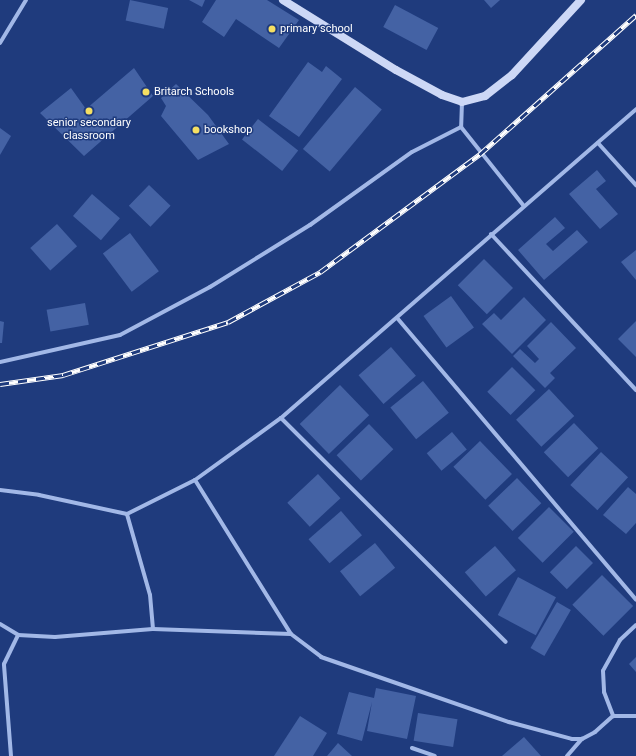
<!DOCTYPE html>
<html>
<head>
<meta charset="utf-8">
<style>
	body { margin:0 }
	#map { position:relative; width:636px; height:756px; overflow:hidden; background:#1f3b7d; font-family:Roboto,sans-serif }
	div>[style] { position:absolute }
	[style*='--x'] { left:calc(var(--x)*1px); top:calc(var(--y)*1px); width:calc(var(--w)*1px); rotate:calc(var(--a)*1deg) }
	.building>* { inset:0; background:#4462a4; transform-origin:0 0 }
	.street>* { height:4px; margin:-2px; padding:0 2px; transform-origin:2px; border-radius:2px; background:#a2b8e7 }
	.secondary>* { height:8px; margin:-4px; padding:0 4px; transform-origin:4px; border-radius:4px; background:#cdd8f6 }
	.rail>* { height:4.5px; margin-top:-2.25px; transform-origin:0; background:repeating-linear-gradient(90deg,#1f3b7d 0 9px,#fff 0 18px); box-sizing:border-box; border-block:1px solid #fff }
	.dots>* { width:11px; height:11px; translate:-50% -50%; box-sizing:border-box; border:2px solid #1f3b7d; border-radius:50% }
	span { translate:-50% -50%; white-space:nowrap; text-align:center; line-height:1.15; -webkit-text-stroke:3px #1f3b7d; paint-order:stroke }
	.poi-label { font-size:11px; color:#fff }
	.left { translate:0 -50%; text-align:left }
</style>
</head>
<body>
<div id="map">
	<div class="building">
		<i style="left:130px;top:0;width:39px;height:21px;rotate:12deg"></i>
		<i style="clip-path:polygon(189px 0,205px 0,202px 7px)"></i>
		<i style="clip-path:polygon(216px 0,267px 0,299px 20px,279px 48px,236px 19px,224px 37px,202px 22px)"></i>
		<i style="clip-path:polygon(484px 0,500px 0,491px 8px)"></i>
		<i style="left:395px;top:5px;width:49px;height:25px;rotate:28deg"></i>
		<i style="clip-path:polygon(308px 62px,322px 72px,326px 66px,342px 79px,299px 137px,269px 116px)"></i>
		<i style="clip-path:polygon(134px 68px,153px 96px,84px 156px,40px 113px,71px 88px,86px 109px)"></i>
		<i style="clip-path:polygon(176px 84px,208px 115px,229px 144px,198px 160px,161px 116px,166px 106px,161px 98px)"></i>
		<i style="left:355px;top:87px;width:35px;height:81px;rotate:40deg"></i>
		<i style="left:258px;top:119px;width:51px;height:26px;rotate:38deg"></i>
		<i style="clip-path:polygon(0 128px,11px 136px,0 155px)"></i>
		<i style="clip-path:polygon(597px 170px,606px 181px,596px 189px,618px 214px,600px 229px,569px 194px)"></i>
		<i style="left:149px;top:185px;width:30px;height:29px;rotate:44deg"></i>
		<i style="left:92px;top:194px;width:37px;height:29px;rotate:41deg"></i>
		<i style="clip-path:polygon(555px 217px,565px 228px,546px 244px,553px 251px,577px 230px,588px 242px,544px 280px,518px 250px)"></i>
		<i style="left:57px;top:224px;width:30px;height:36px;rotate:48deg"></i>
		<i style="left:130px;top:233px;width:48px;height:34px;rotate:53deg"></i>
		<i style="clip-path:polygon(636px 250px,636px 280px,621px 262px)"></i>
		<i style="left:484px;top:259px;width:41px;height:37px;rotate:45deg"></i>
		<i style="left:451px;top:296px;width:39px;height:34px;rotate:54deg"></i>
		<i style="clip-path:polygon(524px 297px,546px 320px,512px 354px,482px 324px,494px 313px,501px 320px)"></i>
		<i style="left:85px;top:303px;width:22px;height:39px;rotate:80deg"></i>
		<i style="clip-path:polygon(0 321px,4px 322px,2px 343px,0 343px)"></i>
		<i style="clip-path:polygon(636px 321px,636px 357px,618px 339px)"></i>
		<i style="clip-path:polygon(551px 322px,576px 348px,550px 373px,555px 378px,545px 388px,513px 356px,520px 349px,535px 363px,539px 359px,527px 346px)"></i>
		<i style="left:391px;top:347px;width:38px;height:43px;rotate:49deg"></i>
		<i style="left:512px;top:367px;width:33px;height:35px;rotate:45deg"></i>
		<i style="left:423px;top:381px;width:41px;height:42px;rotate:51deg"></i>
		<i style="left:340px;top:385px;width:42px;height:56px;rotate:46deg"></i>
		<i style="left:549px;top:389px;width:37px;height:45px;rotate:47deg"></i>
		<i style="left:574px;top:423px;width:35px;height:42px;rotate:46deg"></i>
		<i style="left:369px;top:424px;width:35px;height:45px;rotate:46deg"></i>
		<i style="left:452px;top:432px;width:23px;height:33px;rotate:50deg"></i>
		<i style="left:480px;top:441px;width:46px;height:37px;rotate:46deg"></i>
		<i style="left:601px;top:452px;width:37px;height:45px;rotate:43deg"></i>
		<i style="left:318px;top:474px;width:33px;height:42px;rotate:47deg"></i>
		<i style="left:517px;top:478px;width:35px;height:40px;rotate:46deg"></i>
		<i style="clip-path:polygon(628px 487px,636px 494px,636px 523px,626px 534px,603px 515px)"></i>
		<i style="left:549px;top:507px;width:35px;height:44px;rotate:45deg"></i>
		<i style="left:341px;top:511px;width:32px;height:43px;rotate:49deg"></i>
		<i style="left:375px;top:543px;width:32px;height:45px;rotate:51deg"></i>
		<i style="left:495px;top:546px;width:32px;height:40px;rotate:49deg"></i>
		<i style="left:576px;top:546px;width:24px;height:37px;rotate:45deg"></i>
		<i style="left:602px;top:575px;width:44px;height:42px;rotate:45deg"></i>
		<i style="left:518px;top:577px;width:43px;height:43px;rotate:28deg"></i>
		<i style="left:557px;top:602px;width:16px;height:53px;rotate:30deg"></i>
		<i style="clip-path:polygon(636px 657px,636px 672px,629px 664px)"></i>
		<i style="clip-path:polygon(376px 688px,416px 696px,407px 739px,367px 731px,372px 702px,362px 741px,337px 734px,349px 692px,374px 698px)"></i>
		<i style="left:418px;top:713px;width:40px;height:28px;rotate:9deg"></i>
		<i style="clip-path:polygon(300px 716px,327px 733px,313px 756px,274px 756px)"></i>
		<i style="clip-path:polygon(524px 737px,541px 756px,502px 756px)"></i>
		<i style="clip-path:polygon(338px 743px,352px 756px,327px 756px)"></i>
	</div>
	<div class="street">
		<i style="--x:0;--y:43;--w:50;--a:-58.8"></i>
		<i style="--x:462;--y:102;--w:25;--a:92"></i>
		<i style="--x:461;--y:127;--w:100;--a:51.5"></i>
		<i style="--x:598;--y:143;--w:57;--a:47.9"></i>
		<i style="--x:491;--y:234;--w:213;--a:47.1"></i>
		<i style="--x:398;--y:319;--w:368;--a:49.7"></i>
		<i style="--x:0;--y:362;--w:123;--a:-12.7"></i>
		<i style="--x:120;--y:335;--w:102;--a:-28.1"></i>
		<i style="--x:210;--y:287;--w:118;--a:-31.8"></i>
		<i style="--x:310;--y:225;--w:125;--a:-35.6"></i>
		<i style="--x:412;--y:152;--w:55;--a:-27"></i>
		<i style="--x:281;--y:418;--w:317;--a:44.9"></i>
		<i style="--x:195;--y:480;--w:181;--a:58.1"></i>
		<i style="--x:291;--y:634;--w:38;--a:37"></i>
		<i style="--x:321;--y:657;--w:199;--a:19.1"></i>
		<i style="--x:509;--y:722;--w:65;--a:15.1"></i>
		<i style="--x:572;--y:739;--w:10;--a:0"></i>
		<i style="--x:582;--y:739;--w:15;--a:-28"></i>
		<i style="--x:595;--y:732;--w:24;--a:-42"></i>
		<i style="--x:0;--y:490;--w:39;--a:7"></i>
		<i style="--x:39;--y:495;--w:90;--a:12.2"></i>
		<i style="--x:127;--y:514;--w:76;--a:-26.6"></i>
		<i style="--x:195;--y:480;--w:106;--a:-35.8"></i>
		<i style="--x:281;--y:418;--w:471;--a:-41"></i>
		<i style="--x:0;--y:624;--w:21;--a:31"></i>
		<i style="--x:18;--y:635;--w:37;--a:3"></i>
		<i style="--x:55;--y:637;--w:98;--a:-4.7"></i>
		<i style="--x:153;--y:629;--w:34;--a:-95"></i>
		<i style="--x:150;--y:595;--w:84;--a:-105.9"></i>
		<i style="--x:636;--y:625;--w:22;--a:137"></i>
		<i style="--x:620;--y:640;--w:35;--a:119"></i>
		<i style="--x:603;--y:671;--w:21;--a:87"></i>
		<i style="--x:604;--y:692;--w:26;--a:69"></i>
		<i style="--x:613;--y:716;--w:23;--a:0"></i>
		<i style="--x:153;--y:629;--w:138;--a:2.1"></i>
		<i style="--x:412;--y:748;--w:24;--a:19"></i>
		<i style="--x:11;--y:756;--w:92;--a:-94.4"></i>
		<i style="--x:4;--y:664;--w:32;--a:-64"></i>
		<i style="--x:567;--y:756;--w:23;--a:-49"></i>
	</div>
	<div class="secondary">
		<i style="--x:283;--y:0;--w:133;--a:31.8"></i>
		<i style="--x:396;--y:70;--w:52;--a:28.5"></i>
		<i style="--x:442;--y:95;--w:21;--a:19"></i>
		<i style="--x:462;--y:102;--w:24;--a:-15"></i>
		<i style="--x:485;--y:96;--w:34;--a:-38"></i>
		<i style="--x:512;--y:75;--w:102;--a:-47.4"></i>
	</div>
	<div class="rail">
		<i style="--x:0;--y:384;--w:64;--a:-8.1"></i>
		<i style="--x:63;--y:375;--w:173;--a:-17.8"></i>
		<i style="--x:228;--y:322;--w:105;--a:-28.5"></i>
		<i style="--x:320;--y:272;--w:199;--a:-36.4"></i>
		<i style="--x:480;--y:154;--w:209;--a:-41.7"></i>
	</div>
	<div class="dots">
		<i style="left:272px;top:29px;background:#f5df62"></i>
		<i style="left:146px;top:92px;background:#f5df62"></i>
		<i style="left:89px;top:111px;background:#f5df62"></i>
		<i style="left:196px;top:130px;background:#f5df62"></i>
	</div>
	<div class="poi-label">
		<span class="left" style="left:280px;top:29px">primary school</span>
		<span class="left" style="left:154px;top:92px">Britarch Schools</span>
		<span style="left:89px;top:130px">senior secondary<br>classroom</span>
		<span class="left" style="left:204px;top:130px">bookshop</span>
	</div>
</div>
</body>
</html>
